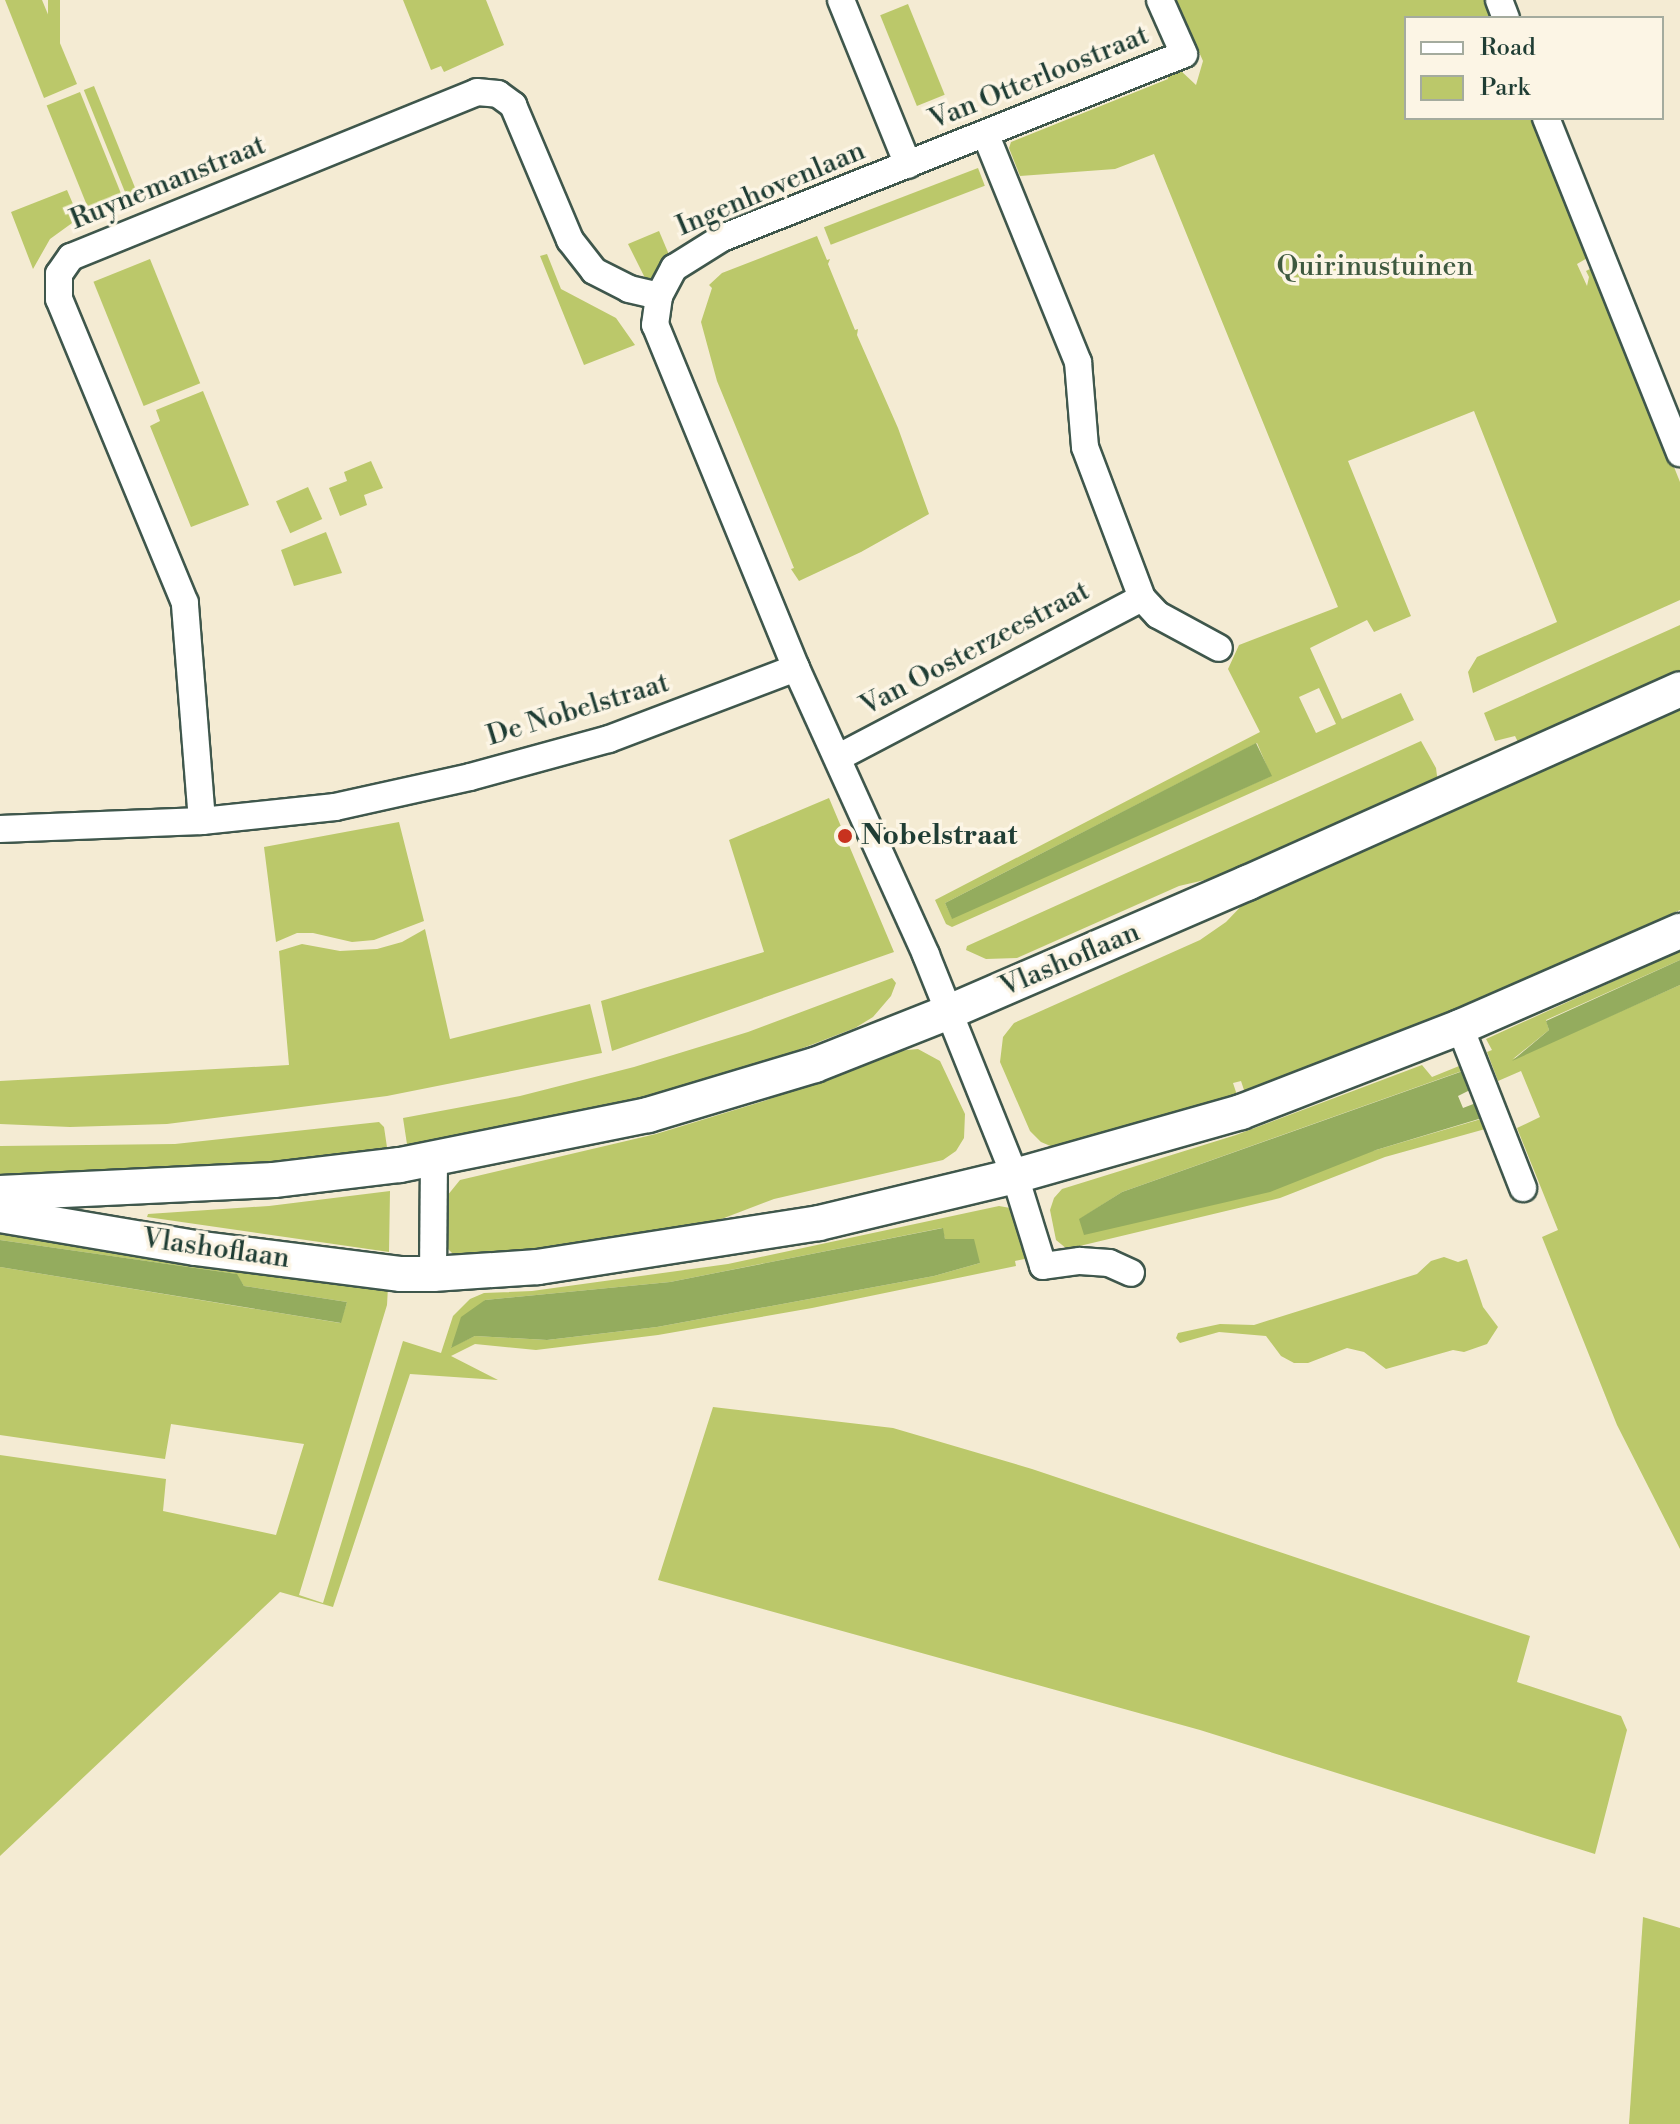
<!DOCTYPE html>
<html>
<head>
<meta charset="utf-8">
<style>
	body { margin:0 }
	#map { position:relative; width:1680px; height:2124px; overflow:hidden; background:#f4ebd3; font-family:"Libre Bodoni",serif }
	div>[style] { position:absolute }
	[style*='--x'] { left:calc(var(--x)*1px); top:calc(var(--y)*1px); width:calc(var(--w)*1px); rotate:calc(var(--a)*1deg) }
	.green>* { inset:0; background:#bbc86a; transform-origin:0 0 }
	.forest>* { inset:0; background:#94ac5e }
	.roads { filter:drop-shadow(2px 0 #3f574c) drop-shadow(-2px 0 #3f574c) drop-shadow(0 2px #3f574c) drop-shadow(0 -2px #3f574c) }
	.minor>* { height:26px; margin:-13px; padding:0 13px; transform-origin:13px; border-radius:13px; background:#fff }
	.tertiary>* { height:34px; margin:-17px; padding:0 17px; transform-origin:17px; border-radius:17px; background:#fff }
	.dots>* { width:22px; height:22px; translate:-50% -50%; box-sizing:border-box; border:4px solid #fcf5e5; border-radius:50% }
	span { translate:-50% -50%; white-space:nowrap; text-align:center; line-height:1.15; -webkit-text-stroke:7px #fcf5e5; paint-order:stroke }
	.street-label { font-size:28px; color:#1f3d34 }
	.park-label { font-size:28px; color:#3e593f }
	.poi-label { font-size:28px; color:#1f3d34; font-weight:700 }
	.left { translate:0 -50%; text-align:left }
	.legend { position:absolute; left:1404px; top:16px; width:260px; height:104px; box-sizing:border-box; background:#fcf5e5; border:2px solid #a4ab9e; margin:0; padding:10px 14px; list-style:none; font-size:24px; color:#1f3d34 }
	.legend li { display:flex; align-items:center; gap:16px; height:40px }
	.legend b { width:40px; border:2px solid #a4ab9e }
</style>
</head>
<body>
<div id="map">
	<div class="green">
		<i style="clip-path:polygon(5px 0,42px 0,77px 84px,44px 98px)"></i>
		<i style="left:48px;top:0;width:12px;height:89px"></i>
		<i style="clip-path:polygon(403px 0,486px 0,504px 45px,444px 72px,441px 66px,431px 70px)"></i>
		<i style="clip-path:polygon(evenodd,1176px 0,1487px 0,1494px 18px,1406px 18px,1406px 118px,1534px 118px,1589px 257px,1577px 264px,1587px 286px,1589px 277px,1586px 271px,1594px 267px,1680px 482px,1680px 600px,1473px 693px,1468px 672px,1477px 657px,1557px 622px,1474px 411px,1348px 461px,1411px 616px,1374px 632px,1367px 620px,1310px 648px,1342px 719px,1401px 693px,1414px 720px,952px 927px,946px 924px,935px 900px,1260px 732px,1228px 669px,1239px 645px,1338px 607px,1154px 154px,1115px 169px,1020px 176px,1009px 148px,1011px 142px,1168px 79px,1167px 75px,1180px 70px,1196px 85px,1203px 61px,1176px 0,1319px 688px,1336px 724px,1316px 733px,1299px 697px,1319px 688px,1176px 0,1257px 743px,1271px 776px,952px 918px,945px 903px,1257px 743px)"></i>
		<i style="left:908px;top:4px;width:98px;height:30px;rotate:68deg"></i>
		<i style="left:94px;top:86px;width:118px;height:11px;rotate:68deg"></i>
		<i style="left:80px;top:92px;width:117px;height:36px;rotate:68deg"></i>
		<i style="left:978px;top:168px;width:19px;height:165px;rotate:69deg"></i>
		<i style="clip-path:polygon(67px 190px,79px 218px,50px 239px,33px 269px,11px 212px)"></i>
		<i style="clip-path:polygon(659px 231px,670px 257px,662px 274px,648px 284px,628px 244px)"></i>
		<i style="clip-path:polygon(817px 236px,827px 260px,830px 259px,828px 264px,855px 330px,858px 329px,857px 335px,898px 428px,929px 514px,861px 552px,799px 581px,791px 569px,794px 568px,717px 381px,701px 322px,712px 288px,709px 285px,722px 273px)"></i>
		<i style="clip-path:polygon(547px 254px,561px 289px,616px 318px,635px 345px,584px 365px,540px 256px)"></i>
		<i style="left:150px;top:259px;width:134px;height:61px;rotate:68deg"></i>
		<i style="clip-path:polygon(203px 391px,249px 505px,191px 527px,150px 426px,160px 421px,156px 410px)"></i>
		<i style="clip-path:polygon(371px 461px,383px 488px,364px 495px,367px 505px,340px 516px,329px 488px,347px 481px,344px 472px)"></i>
		<i style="left:308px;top:487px;width:35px;height:35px;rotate:66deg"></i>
		<i style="clip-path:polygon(326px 532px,342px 573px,294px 586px,281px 550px)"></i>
		<i style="clip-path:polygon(1680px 625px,1680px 677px,1521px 748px,1515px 736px,1495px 741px,1484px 713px)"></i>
		<i style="clip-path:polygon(1680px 701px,1680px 910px,1432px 1021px,1245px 1093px,1241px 1081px,1233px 1083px,1237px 1095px,1157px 1122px,1055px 1148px,1041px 1142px,1030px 1131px,1000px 1062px,1003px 1037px,1014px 1023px,1200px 940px,1226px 922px,1248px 899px)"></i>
		<i style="clip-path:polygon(1421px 741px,1436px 768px,1438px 783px,1269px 865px,1179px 886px,1017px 958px,986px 959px,966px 950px,967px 946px)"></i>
		<i style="clip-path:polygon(829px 798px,894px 952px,612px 1051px,601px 1001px,764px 952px,729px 840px)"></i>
		<i style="clip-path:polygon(399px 822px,424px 921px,374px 940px,352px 942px,313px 933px,297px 933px,276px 942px,264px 847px)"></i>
		<i style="clip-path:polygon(425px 929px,450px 1039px,590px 1004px,602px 1053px,387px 1096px,167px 1124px,70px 1127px,0 1124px,0 1081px,289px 1065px,279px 951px,302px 944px,340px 951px,377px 949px,402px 942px)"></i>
		<i style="clip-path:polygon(1680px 951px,1680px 960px,1546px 1020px,1549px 1030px,1513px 1059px,1680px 985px,1680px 1549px,1617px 1425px,1542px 1237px,1558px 1230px,1517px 1128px,1540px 1117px,1521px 1071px,1498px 1081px,1487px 1052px,1492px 1050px,1486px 1039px)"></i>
		<i style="clip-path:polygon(892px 978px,896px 983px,891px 996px,873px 1017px,855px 1028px,790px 1053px,601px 1111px,408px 1151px,403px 1118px,520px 1096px,634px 1067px,748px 1032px)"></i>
		<i style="clip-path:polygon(918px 1049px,940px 1061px,965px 1114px,964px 1138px,956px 1151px,943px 1160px,774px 1199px,698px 1228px,628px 1243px,456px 1257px,448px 1249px,447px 1196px,460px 1180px,656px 1134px,764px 1101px,897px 1051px)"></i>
		<i style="clip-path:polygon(1469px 1062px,1479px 1086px,1470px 1090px,1462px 1071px,1122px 1192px,1080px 1219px,1376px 1150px,1481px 1119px,1476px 1103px,1484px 1099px,1496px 1126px,1385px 1157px,1280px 1198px,1067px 1249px,1056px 1240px,1050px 1210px,1054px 1198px,1062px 1189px,1236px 1135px,1422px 1065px,1432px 1077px)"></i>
		<i style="clip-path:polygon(379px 1122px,384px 1127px,388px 1154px,335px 1162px,0 1180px,0 1146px,175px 1144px)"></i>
		<i style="clip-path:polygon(390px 1191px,389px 1252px,147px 1217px,148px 1214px,269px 1206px)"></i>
		<i style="clip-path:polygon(evenodd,999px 1206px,1016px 1209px,1034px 1257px,1015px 1261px,1016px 1266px,812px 1308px,658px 1335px,536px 1350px,475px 1344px,451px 1356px,498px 1380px,410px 1374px,333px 1607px,280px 1592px,0 1856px,0 1455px,166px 1479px,163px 1511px,276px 1535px,304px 1444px,171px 1424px,165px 1459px,0 1435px,0 1267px,340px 1323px,347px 1302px,244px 1286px,236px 1274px,0 1240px,0 1234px,388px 1287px,387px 1305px,299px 1595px,323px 1603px,403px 1341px,441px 1353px,453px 1316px,470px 1299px,484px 1293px,532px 1291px,728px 1264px,999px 1206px,942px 1228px,945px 1239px,980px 1263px,934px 1276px,657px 1327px,547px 1340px,475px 1336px,451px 1347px,485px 1300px,670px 1282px,942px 1228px)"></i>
		<i style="clip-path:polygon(1444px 1257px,1458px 1262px,1467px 1259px,1483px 1307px,1498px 1327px,1487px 1344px,1464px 1352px,1453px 1350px,1386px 1369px,1364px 1352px,1347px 1348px,1308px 1363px,1294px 1363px,1281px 1356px,1266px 1336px,1219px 1332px,1180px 1343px,1176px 1338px,1178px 1333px,1220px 1324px,1254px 1325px,1417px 1274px,1431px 1261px)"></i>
		<i style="clip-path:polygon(713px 1407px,893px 1428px,1032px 1469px,1530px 1636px,1517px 1682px,1621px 1716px,1627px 1730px,1595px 1854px,1200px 1730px,658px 1580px)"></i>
		<i style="clip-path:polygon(1643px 1917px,1680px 1928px,1680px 2124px,1629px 2124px)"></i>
	</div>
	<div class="forest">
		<i style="clip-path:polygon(1256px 743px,1272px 776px,952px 919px,945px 903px)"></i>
		<i style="clip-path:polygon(1680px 960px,1680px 985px,1512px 1061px,1549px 1030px,1546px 1021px)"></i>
		<i style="clip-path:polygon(1463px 1071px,1470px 1090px,1458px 1096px,1463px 1108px,1476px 1103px,1482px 1118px,1376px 1150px,1270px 1192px,1084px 1235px,1079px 1219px,1122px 1192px)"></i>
		<i style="clip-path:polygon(943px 1228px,945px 1239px,974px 1239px,980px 1263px,934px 1276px,657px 1327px,547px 1340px,475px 1336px,451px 1348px,461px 1317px,485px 1300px,670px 1282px)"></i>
		<i style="clip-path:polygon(0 1240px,237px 1274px,244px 1286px,347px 1302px,341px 1323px,0 1267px)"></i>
	</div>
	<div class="roads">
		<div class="minor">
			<i style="--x:841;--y:0;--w:178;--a:67.9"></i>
			<i style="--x:1499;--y:0;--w:19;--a:69"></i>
			<i style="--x:1546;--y:118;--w:361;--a:68.2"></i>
			<i style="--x:1142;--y:598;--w:23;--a:47"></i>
			<i style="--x:1158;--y:615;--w:69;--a:28.4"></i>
			<i style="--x:796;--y:668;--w:371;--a:-112.3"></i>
			<i style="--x:655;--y:325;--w:29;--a:-82"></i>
			<i style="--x:659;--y:296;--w:32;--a:-62"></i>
			<i style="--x:674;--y:268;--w:57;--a:-32"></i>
			<i style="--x:722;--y:238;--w:497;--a:-21.7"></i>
			<i style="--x:1184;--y:54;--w:59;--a:-114"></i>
			<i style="--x:839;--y:757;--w:342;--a:-27.7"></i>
			<i style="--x:1142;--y:598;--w:161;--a:-110.7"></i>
			<i style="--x:1085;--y:447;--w:85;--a:-94.7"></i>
			<i style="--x:1078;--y:362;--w:245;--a:-112.1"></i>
			<i style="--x:202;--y:821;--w:219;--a:-94.5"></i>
			<i style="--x:185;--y:603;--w:329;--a:-112.5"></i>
			<i style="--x:59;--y:299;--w:25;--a:-90"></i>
			<i style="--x:59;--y:274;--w:21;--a:-55"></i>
			<i style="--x:71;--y:257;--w:438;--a:-22.1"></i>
			<i style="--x:477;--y:92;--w:21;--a:5"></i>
			<i style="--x:498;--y:94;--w:19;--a:36"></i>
			<i style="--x:513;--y:105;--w:147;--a:67.1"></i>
			<i style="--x:570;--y:240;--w:39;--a:52"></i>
			<i style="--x:594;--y:271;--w:39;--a:27"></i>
			<i style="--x:629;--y:289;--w:31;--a:13"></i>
			<i style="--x:0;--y:829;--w:202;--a:-2.3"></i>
			<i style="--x:202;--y:821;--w:134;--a:-6"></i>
			<i style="--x:335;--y:807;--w:138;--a:-12.5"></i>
			<i style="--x:470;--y:777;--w:144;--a:-15.3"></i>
			<i style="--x:609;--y:739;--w:200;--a:-20.8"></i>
			<i style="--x:796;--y:668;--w:315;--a:65.6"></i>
			<i style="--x:926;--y:955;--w:238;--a:68.1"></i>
			<i style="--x:1015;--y:1176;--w:94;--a:72.7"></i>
			<i style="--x:1043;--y:1266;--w:37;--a:-8"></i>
			<i style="--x:1080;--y:1261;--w:29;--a:4"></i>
			<i style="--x:1109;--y:1263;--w:24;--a:24"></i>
			<i style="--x:1460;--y:1027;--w:173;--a:68.6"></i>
			<i style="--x:433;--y:1274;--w:114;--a:-89.5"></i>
		</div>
		<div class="tertiary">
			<i style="--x:0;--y:1193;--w:274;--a:-2.7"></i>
			<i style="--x:274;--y:1180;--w:127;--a:-6.8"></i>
			<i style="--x:400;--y:1165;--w:253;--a:-11.4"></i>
			<i style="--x:648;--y:1115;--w:174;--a:-16.7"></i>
			<i style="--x:815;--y:1065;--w:144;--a:-21.6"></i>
			<i style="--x:949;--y:1012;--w:325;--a:-23.4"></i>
			<i style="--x:1247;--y:883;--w:474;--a:-24.1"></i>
			<i style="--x:0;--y:1215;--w:198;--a:9.6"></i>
			<i style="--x:195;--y:1248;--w:208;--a:7.2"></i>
			<i style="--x:401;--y:1274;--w:32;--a:0"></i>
			<i style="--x:433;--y:1274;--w:105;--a:-3.8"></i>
			<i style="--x:538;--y:1267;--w:284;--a:-8.9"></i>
			<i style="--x:819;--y:1223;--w:202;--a:-13.5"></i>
			<i style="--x:1015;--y:1176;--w:235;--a:-15.8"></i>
			<i style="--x:1241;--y:1112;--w:235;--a:-21.2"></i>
			<i style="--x:1460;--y:1027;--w:240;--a:-23.6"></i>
		</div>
	</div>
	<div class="dots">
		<i style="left:845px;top:836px;background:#c8321e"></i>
	</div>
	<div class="street-label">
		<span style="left:1039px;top:78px;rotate:-22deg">Van Otterloostraat</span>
		<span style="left:168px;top:183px;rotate:-22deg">Ruynemanstraat</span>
		<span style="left:771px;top:189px;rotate:-23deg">Ingenhovenlaan</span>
		<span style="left:975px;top:649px;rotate:-28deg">Van Oosterzeestraat</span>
		<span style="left:578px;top:710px;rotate:-17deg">De Nobelstraat</span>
		<span style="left:1070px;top:960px;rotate:-23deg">Vlashoflaan</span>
		<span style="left:216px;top:1249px;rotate:8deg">Vlashoflaan</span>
	</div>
	<div class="park-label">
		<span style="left:1375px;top:267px">Quirinustuinen</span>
	</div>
	<div class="poi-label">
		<span class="left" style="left:861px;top:836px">Nobelstraat</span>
	</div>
	<ul class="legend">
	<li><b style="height:10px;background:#fff"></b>Road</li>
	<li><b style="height:22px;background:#bbc86a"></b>Park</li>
	</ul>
</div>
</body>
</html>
